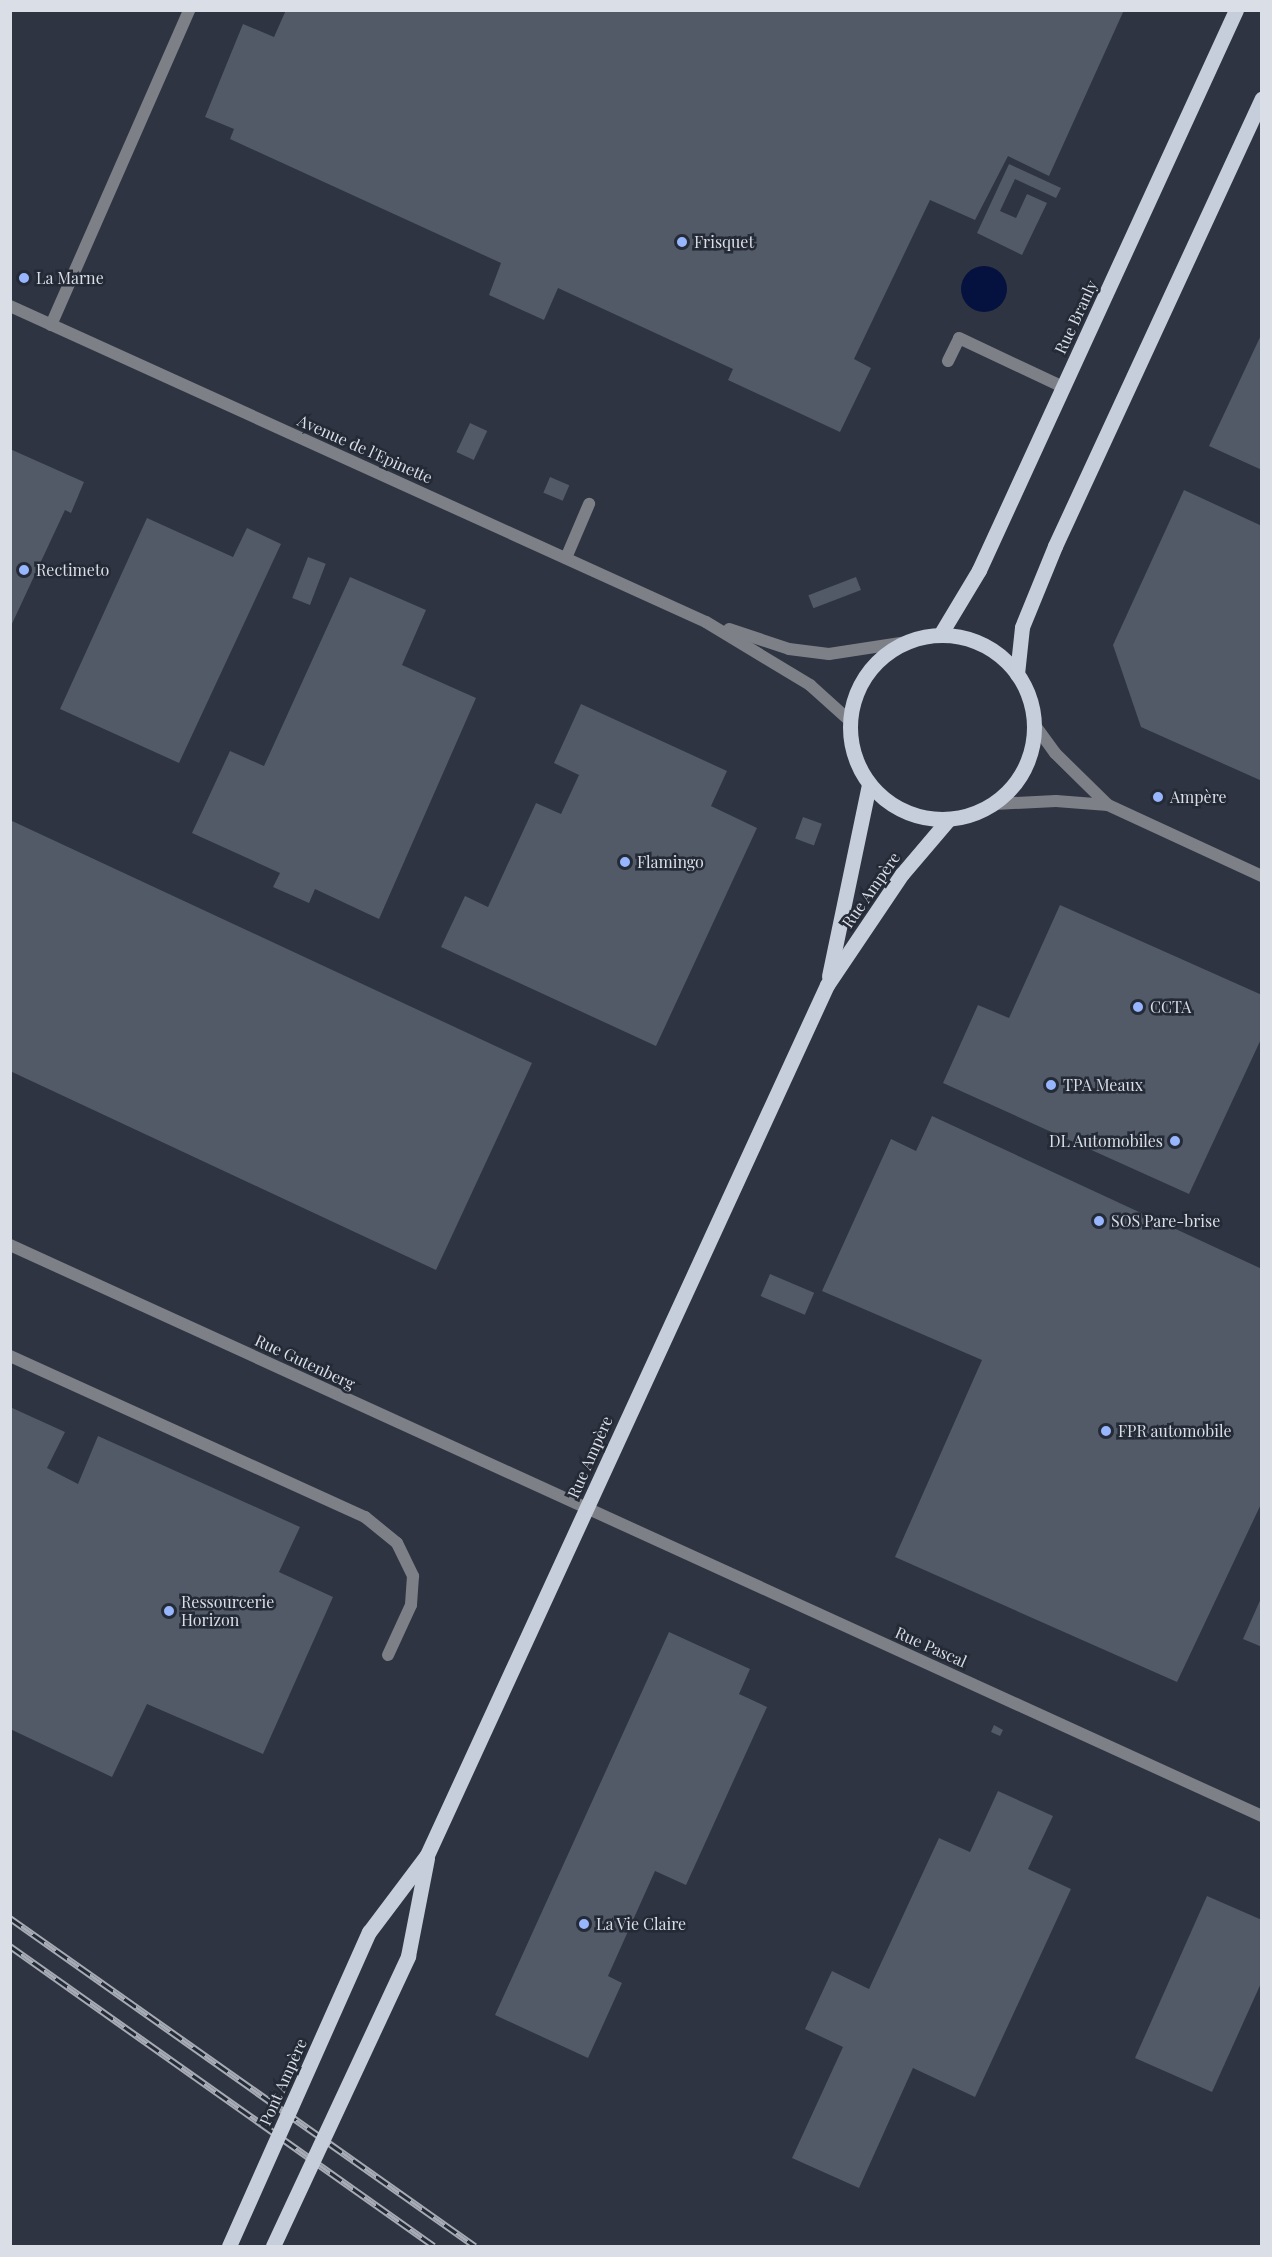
<!DOCTYPE html>
<html>
<head>
<meta charset="utf-8">
<style>
	body { margin:0 }
	#map { position:relative; width:1272px; height:2257px; overflow:hidden; background:#2e3441; font-family:"Playfair Display",serif }
	div>[style] { position:absolute }
	[style*='--x'] { left:calc(var(--x)*1px); top:calc(var(--y)*1px); width:calc(var(--w)*1px); rotate:calc(var(--a)*1deg) }
	.water>* { inset:0; background:#051240 }
	.round { border-radius:50% }
	.building>* { inset:0; background:#525967; transform-origin:0 0 }
	.service>* { height:12px; margin:-6px; padding:0 6px; transform-origin:6px; border-radius:6px; background:#7d8087 }
	.minor>* { height:12px; margin:-6px; padding:0 6px; transform-origin:6px; border-radius:6px; background:#7d8087 }
	.primary>* { height:15px; margin:-7.5px; padding:0 7.5px; transform-origin:7.5px; border-radius:7.5px; background:#c6cddb }
	.primary>.ring { margin:-7.5px; padding:0; box-sizing:content-box; background:none; border:15px solid #c6cddb; border-radius:50% }
	.rail>* { height:7px; margin-top:-3.5px; transform-origin:0; background:repeating-linear-gradient(90deg,#242a36 0 14px,#a6abb5 0 28px); box-sizing:border-box; border-block:2px solid #a6abb5 }
	.primary-bridge>* { height:15px; margin:-7.5px; padding:0 7.5px; transform-origin:7.5px; border-radius:7.5px; background:#c6cddb }
	.dots>* { width:16px; height:16px; translate:-50% -50%; box-sizing:border-box; border:3px solid #242a36; border-radius:50% }
	span { translate:-50% -50%; white-space:nowrap; text-align:center; line-height:1.15; -webkit-text-stroke:5px #242a36; paint-order:stroke }
	.poi-label { font-size:16px; color:#dadee7 }
	.left { translate:0 -50%; text-align:left }
	.right { translate:-100% -50%; text-align:right }
	.street-label { font-size:16px; color:#dadee7 }
	.frame { position:absolute; inset:0; border:12px solid #dadee7; pointer-events:none }
</style>
</head>
<body>
<div id="map">
	<div class="water">
		<i class="round" style="left:961px;top:266px;width:46px;height:46px"></i>
	</div>
	<div class="building">
		<i style="clip-path:polygon(286px 10px,1124px 10px,1049px 176px,1008px 156px,975px 220px,930px 200px,854px 359px,871px 368px,840px 432px,728px 380px,733px 369px,558px 288px,544px 320px,489px 295px,501px 263px,230px 139px,234px 129px,205px 117px,243px 24px,274px 37px)"></i>
		<i style="clip-path:polygon(1009px 164px,1061px 188px,1056px 198px,1015px 179px,1000px 211px,1016px 218px,1027px 194px,1047px 203px,1022px 255px,977px 233px)"></i>
		<i style="clip-path:polygon(1262px 333px,1262px 470px,1209px 446px)"></i>
		<i style="left:470px;top:423px;width:19px;height:32px;rotate:25deg"></i>
		<i style="clip-path:polygon(10px 449px,84px 482px,71px 513px,65px 510px,10px 628px)"></i>
		<i style="left:550px;top:477px;width:21px;height:17px;rotate:23deg"></i>
		<i style="clip-path:polygon(1184px 490px,1262px 526px,1262px 781px,1141px 727px,1113px 645px)"></i>
		<i style="clip-path:polygon(147px 518px,233px 557px,247px 528px,281px 544px,179px 763px,60px 709px)"></i>
		<i style="left:308px;top:557px;width:19px;height:44px;rotate:21deg"></i>
		<i style="clip-path:polygon(350px 577px,426px 610px,402px 665px,476px 698px,379px 919px,315px 889px,309px 903px,273px 887px,280px 873px,192px 833px,230px 751px,264px 766px)"></i>
		<i style="left:856px;top:577px;width:14px;height:51px;rotate:69deg"></i>
		<i style="clip-path:polygon(581px 704px,727px 771px,711px 806px,757px 828px,656px 1046px,441px 947px,465px 896px,488px 907px,536px 803px,561px 814px,579px 775px,554px 763px)"></i>
		<i style="left:803px;top:817px;width:20px;height:23px;rotate:20deg"></i>
		<i style="clip-path:polygon(10px 820px,532px 1063px,436px 1270px,10px 1071px)"></i>
		<i style="clip-path:polygon(1060px 905px,1262px 995px,1262px 1037px,1189px 1194px,943px 1083px,978px 1005px,1009px 1018px)"></i>
		<i style="clip-path:polygon(932px 1116px,1262px 1269px,1262px 1502px,1177px 1682px,895px 1557px,982px 1360px,822px 1291px,891px 1139px,916px 1151px)"></i>
		<i style="left:770px;top:1274px;width:48px;height:24px;rotate:23deg"></i>
		<i style="clip-path:polygon(10px 1407px,65px 1432px,47px 1468px,78px 1484px,98px 1436px,300px 1527px,279px 1572px,333px 1597px,263px 1754px,147px 1704px,112px 1777px,10px 1729px)"></i>
		<i style="clip-path:polygon(1262px 1596px,1262px 1647px,1243px 1639px)"></i>
		<i style="clip-path:polygon(669px 1632px,750px 1669px,739px 1694px,767px 1707px,686px 1885px,655px 1871px,608px 1976px,622px 1983px,588px 2058px,495px 2015px)"></i>
		<i style="clip-path:polygon(994px 1725px,1003px 1730px,1000px 1736px,991px 1732px)"></i>
		<i style="clip-path:polygon(998px 1791px,1053px 1816px,1028px 1869px,1071px 1889px,975px 2097px,913px 2068px,859px 2188px,792px 2158px,843px 2047px,805px 2029px,832px 1971px,869px 1989px,939px 1838px,970px 1852px)"></i>
		<i style="clip-path:polygon(1207px 1896px,1262px 1920px,1262px 1981px,1212px 2092px,1135px 2058px)"></i>
	</div>
	<div class="service">
		<i style="--x:51;--y:325;--w:344;--a:-66.3"></i>
		<i style="--x:948;--y:361;--w:25;--a:-64"></i>
		<i style="--x:959;--y:338;--w:115;--a:25.2"></i>
		<i style="--x:566;--y:558;--w:59;--a:-66.9"></i>
		<i style="--x:10;--y:1356;--w:390;--a:24.4"></i>
		<i style="--x:365;--y:1517;--w:41;--a:39.1"></i>
		<i style="--x:397;--y:1543;--w:37;--a:64"></i>
		<i style="--x:413;--y:1576;--w:29;--a:94"></i>
		<i style="--x:411;--y:1605;--w:55;--a:114.7"></i>
	</div>
	<div class="minor">
		<i style="--x:10;--y:306;--w:764;--a:24.42"></i>
		<i style="--x:706;--y:622;--w:122;--a:31.2"></i>
		<i style="--x:810;--y:685;--w:54;--a:42"></i>
		<i style="--x:729;--y:629;--w:63;--a:18.4"></i>
		<i style="--x:789;--y:649;--w:40;--a:7.1"></i>
		<i style="--x:829;--y:654;--w:79;--a:-8.7"></i>
		<i style="--x:1034;--y:724;--w:36;--a:54"></i>
		<i style="--x:1055;--y:753;--w:74;--a:44.5"></i>
		<i style="--x:994;--y:804;--w:62;--a:-2.8"></i>
		<i style="--x:1056;--y:801;--w:52;--a:4.4"></i>
		<i style="--x:1108;--y:805;--w:170;--a:24.8"></i>
		<i style="--x:10;--y:1245;--w:1376;--a:24.52"></i>
	</div>
	<div class="primary">
		<i style="--x:940;--y:635;--w:76;--a:-59"></i>
		<i style="--x:979;--y:570;--w:616;--a:-65.35"></i>
		<i class="ring" style="left:850px;top:635px;width:169px;height:169px"></i>
		<i style="--x:1017;--y:674;--w:47;--a:-83.9"></i>
		<i style="--x:1022;--y:627;--w:87;--a:-67.8"></i>
		<i style="--x:1055;--y:546;--w:493;--a:-65.2"></i>
		<i style="--x:829;--y:976;--w:195;--a:-78.2"></i>
		<i style="--x:369;--y:1932;--w:96;--a:-53"></i>
		<i style="--x:427;--y:1855;--w:958;--a:-65.31"></i>
		<i style="--x:827;--y:985;--w:134;--a:-56"></i>
		<i style="--x:902;--y:874;--w:71;--a:-49.6"></i>
		<i style="--x:408;--y:1956;--w:100;--a:-79"></i>
	</div>
	<div class="rail">
		<i style="--x:10;--y:1918;--w:569;--a:35.2"></i>
		<i style="--x:10;--y:1946;--w:519;--a:35.28"></i>
	</div>
	<div class="primary-bridge">
		<i style="--x:229;--y:2246;--w:344;--a:-66"></i>
		<i style="--x:273;--y:2246;--w:320;--a:-65"></i>
	</div>
	<div class="dots">
		<i style="left:682px;top:242px;background:#97b6fd"></i>
		<i style="left:24px;top:278px;background:#97b6fd"></i>
		<i style="left:24px;top:570px;background:#97b6fd"></i>
		<i style="left:1158px;top:797px;background:#97b6fd"></i>
		<i style="left:625px;top:862px;background:#97b6fd"></i>
		<i style="left:1138px;top:1007px;background:#97b6fd"></i>
		<i style="left:1051px;top:1085px;background:#97b6fd"></i>
		<i style="left:1175px;top:1141px;background:#97b6fd"></i>
		<i style="left:1099px;top:1221px;background:#97b6fd"></i>
		<i style="left:1106px;top:1431px;background:#97b6fd"></i>
		<i style="left:169px;top:1611px;background:#97b6fd"></i>
		<i style="left:584px;top:1924px;background:#97b6fd"></i>
	</div>
	<div class="poi-label">
		<span class="left" style="left:694px;top:242px">Frisquet</span>
		<span class="left" style="left:36px;top:278px">La Marne</span>
		<span class="left" style="left:36px;top:570px">Rectimeto</span>
		<span class="left" style="left:1170px;top:797px">Ampère</span>
		<span class="left" style="left:637px;top:862px">Flamingo</span>
		<span class="left" style="left:1150px;top:1007px">CCTA</span>
		<span class="left" style="left:1063px;top:1085px">TPA Meaux</span>
		<span class="right" style="left:1163px;top:1141px">DL Automobiles</span>
		<span class="left" style="left:1111px;top:1221px">SOS Pare-brise</span>
		<span class="left" style="left:1118px;top:1431px">FPR automobile</span>
		<span class="left" style="left:181px;top:1611px">Ressourcerie<br>Horizon</span>
		<span class="left" style="left:596px;top:1924px">La Vie Claire</span>
	</div>
	<div class="street-label">
		<span style="left:1076px;top:317px;rotate:-65deg">Rue Branly</span>
		<span style="left:365px;top:449px;rotate:24deg">Avenue de l'Epinette</span>
		<span style="left:871px;top:890px;rotate:-55deg">Rue Ampère</span>
		<span style="left:305px;top:1362px;rotate:25deg">Rue Gutenberg</span>
		<span style="left:590px;top:1457px;rotate:-66deg">Rue Ampère</span>
		<span style="left:931px;top:1647px;rotate:24deg">Rue Pascal</span>
		<span style="left:283px;top:2082px;rotate:-66deg">Pont Ampère</span>
	</div>
	<div class="frame"></div>
</div>
</body>
</html>
